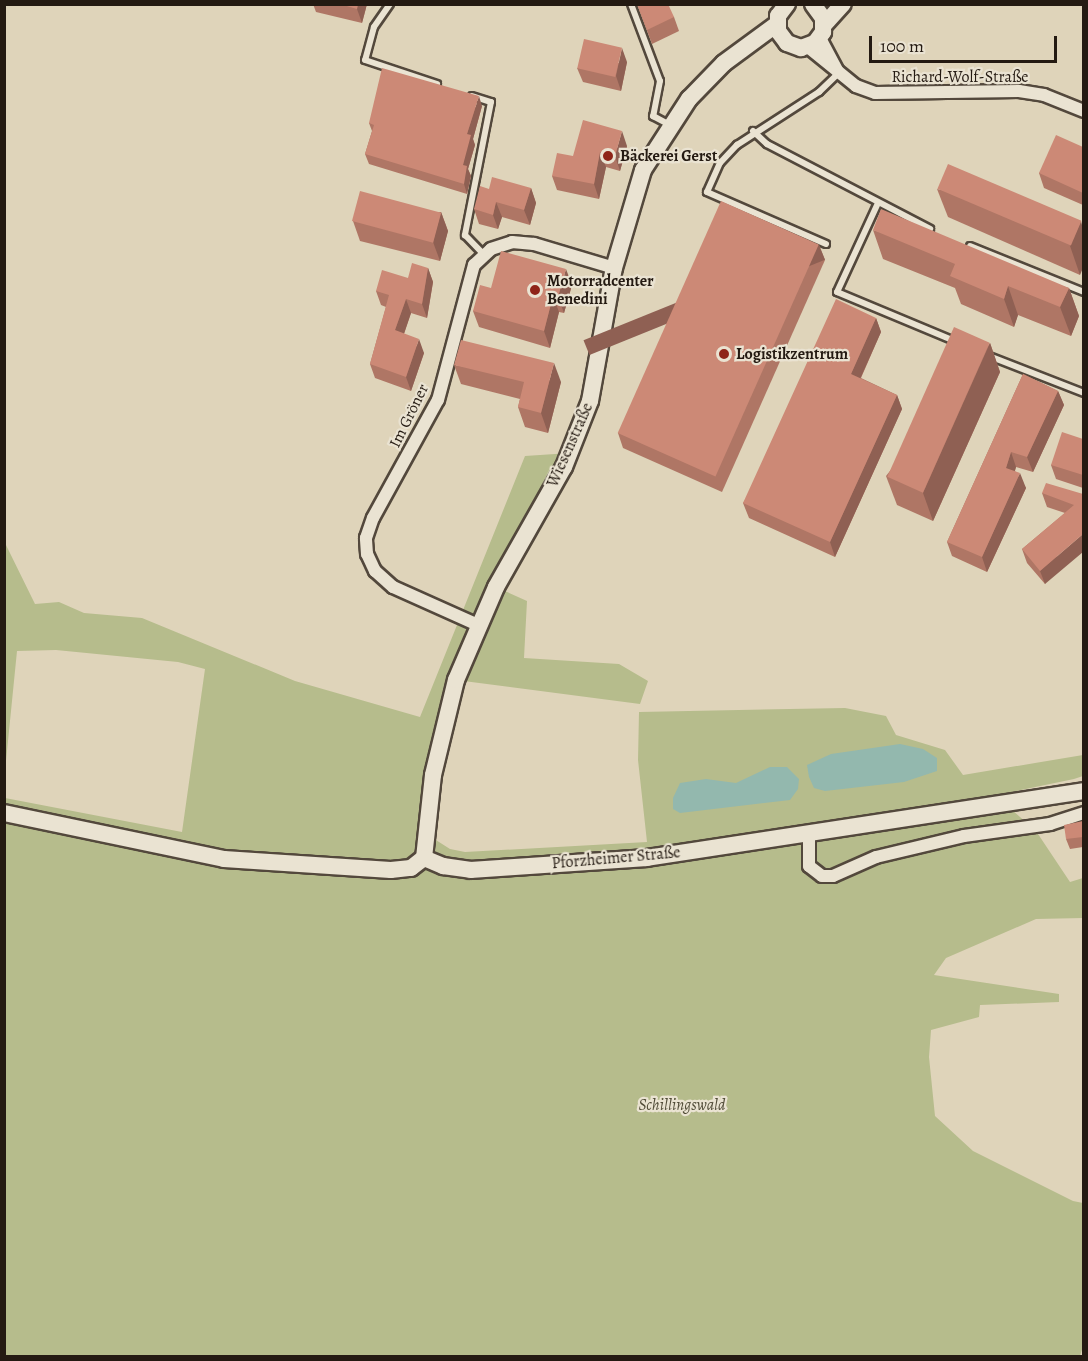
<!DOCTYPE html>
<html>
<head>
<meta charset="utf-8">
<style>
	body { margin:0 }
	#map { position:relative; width:1088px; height:1361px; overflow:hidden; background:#dfd4ba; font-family:Alegreya,serif }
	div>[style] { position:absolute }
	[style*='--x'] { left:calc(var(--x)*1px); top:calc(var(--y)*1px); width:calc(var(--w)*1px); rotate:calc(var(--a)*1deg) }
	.green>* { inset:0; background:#b6bc8c }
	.water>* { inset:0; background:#93b8ae }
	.roads { filter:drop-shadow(2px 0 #53483c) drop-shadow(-2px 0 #53483c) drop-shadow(0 2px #53483c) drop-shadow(0 -2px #53483c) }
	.lane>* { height:6px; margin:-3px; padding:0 3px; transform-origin:3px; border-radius:3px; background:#eae3d2 }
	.street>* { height:12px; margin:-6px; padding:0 6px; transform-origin:6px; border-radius:6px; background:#eae3d2 }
	.secondary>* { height:16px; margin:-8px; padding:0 8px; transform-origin:8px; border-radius:8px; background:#eae3d2 }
	.wall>* { inset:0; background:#af7665 }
	.shaded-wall>* { inset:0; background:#8f6053; transform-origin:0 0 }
	.building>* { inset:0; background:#cc8976; transform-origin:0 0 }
	.dots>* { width:16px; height:16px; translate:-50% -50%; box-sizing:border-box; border:3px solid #eae3d2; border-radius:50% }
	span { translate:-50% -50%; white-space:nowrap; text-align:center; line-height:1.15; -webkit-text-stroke:4.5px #eae3d2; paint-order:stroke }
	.street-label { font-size:16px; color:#241a12 }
	.poi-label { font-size:16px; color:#241a12; font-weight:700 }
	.left { translate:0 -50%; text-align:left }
	.park-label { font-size:16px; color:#504b37; font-style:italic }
	.frame { position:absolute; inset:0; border:6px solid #241a12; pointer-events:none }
	.scale { position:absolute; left:869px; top:36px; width:188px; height:27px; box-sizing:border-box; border:3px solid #241a12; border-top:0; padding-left:8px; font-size:18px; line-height:21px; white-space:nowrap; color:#241a12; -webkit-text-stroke:4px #eae3d2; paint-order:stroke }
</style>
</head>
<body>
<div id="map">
	<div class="green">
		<i style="clip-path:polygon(570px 453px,496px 587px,527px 601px,524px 658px,619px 664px,648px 681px,640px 704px,456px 680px,428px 835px,450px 849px,465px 852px,647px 842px,638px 760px,639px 712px,845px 708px,886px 716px,896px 735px,945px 750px,963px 775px,1083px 755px,1083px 776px,1074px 779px,819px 832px,1012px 810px,1036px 831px,1070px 882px,1083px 878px,1083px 918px,1036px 919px,946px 958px,934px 975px,1059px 994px,1059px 1002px,980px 1005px,979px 1017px,931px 1030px,929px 1057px,935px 1116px,973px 1151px,1073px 1201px,1083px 1203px,1084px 1343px,1080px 1356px,5px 1356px,5px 798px,182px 832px,205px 669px,178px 662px,56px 650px,17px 651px,5px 771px,5px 543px,35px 604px,59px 602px,84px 613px,142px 618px,295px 681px,420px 717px,525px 456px)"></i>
	</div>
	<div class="water">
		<i style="clip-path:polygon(900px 744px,923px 749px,937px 758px,937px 771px,904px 782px,825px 791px,814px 788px,809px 777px,807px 765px,831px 754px)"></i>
		<i style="clip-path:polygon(770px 767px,787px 767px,799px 779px,798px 789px,790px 800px,680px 813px,673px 809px,673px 798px,680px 783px,706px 779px,736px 783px)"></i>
	</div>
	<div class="roads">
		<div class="lane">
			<i style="--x:390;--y:4;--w:28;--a:125"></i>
			<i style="--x:374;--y:27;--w:34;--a:105"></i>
			<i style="--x:365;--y:60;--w:76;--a:18.4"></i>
			<i style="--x:631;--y:4;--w:82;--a:69.4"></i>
			<i style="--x:660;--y:81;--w:36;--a:101"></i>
			<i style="--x:653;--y:116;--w:19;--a:28"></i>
			<i style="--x:472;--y:96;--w:20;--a:18"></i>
			<i style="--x:491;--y:102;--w:136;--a:101.1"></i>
			<i style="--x:465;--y:235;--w:28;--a:46"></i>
			<i style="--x:753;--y:131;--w:19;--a:43"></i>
			<i style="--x:767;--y:144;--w:184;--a:27.5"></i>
			<i style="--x:878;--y:203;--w:98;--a:114.7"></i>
			<i style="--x:837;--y:292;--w:128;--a:22.6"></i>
			<i style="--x:826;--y:244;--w:130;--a:-156.4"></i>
			<i style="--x:707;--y:192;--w:32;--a:-66"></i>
			<i style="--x:720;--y:163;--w:25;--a:-47"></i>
			<i style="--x:737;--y:145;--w:98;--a:-32.9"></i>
			<i style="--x:819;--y:92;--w:28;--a:-44"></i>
			<i style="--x:970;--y:246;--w:123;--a:22"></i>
			<i style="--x:989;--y:356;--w:102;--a:21.3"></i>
		</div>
		<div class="street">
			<i style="--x:820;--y:38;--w:38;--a:62"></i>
			<i style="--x:808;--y:47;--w:62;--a:39.1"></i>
			<i style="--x:856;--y:86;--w:20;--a:20"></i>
			<i style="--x:875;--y:93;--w:144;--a:-0.8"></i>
			<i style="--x:1019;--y:91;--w:25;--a:9"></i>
			<i style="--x:1044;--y:95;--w:43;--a:21.8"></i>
			<i style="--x:478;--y:625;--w:93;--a:-155.9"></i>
			<i style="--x:393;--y:587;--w:24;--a:-138"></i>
			<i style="--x:375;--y:571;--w:19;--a:-115"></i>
			<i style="--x:367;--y:554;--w:16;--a:-94"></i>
			<i style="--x:366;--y:538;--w:21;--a:-71"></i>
			<i style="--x:373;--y:518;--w:135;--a:-61.2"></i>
			<i style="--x:438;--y:400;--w:140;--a:-75.1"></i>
			<i style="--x:474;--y:265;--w:23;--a:-43"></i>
			<i style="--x:491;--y:249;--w:22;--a:-18"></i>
			<i style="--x:512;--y:242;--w:22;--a:5"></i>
			<i style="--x:534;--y:244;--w:84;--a:16.7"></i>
			<i style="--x:809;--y:834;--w:32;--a:90"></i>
			<i style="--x:809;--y:866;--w:16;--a:38"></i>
			<i style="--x:822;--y:876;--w:11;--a:0"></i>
			<i style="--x:833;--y:876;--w:47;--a:-23.8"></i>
			<i style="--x:876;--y:857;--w:90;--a:-13.4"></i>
			<i style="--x:964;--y:836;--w:87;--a:-7.9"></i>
			<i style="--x:1050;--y:824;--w:36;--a:-18"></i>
		</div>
		<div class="secondary">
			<i style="--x:787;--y:4;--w:15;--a:127"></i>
			<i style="--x:778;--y:16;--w:15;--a:90"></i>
			<i style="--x:778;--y:31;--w:15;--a:53"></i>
			<i style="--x:787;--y:43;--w:15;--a:20"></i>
			<i style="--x:801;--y:48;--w:15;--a:-20"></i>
			<i style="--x:815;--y:43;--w:14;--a:-54"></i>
			<i style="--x:823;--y:32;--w:14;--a:-90"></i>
			<i style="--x:823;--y:18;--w:17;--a:-126"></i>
			<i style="--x:824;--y:25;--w:28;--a:-48"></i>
			<i style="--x:4;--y:813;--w:225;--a:11.8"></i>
			<i style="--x:224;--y:859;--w:167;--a:3.8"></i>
			<i style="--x:391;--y:870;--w:20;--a:-6"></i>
			<i style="--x:411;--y:868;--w:16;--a:-38"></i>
			<i style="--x:424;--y:858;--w:83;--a:-83.8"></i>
			<i style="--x:433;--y:775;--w:98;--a:-76.4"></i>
			<i style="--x:456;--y:680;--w:101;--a:-66.7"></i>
			<i style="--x:496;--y:587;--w:138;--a:-60.5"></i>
			<i style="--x:564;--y:467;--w:71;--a:-68.5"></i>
			<i style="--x:590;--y:401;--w:135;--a:-79.8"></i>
			<i style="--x:614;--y:268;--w:102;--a:-73.5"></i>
			<i style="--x:643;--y:170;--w:85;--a:-57.1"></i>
			<i style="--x:689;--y:99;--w:50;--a:-45.8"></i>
			<i style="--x:724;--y:63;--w:66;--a:-36.3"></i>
			<i style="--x:424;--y:858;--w:21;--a:23"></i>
			<i style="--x:443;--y:866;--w:28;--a:8"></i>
			<i style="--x:471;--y:870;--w:176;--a:-3.9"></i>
			<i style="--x:647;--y:858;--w:442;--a:-8.7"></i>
		</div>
	</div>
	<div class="wall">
		<i style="clip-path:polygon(313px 4px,367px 4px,362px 23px,316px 12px)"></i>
		<i style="clip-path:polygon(637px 4px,674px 17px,679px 31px,652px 44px)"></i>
		<i style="clip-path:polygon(627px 62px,621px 91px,583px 82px,577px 68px)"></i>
		<i style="clip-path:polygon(482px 106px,473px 139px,475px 145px,468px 169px,471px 176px,467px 194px,369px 164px,365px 154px,372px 131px,369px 123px)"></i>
		<i style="clip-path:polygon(627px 146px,620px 171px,606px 167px,599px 199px,557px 190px,552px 176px,573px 156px)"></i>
		<i style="clip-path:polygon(1083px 147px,1083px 205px,1044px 188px,1039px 173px)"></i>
		<i style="clip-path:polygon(531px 188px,536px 203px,530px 225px,502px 217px,498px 229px,479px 224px,474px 209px,489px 189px)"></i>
		<i style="clip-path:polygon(937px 189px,1081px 221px,1080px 275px,948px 217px)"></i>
		<i style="clip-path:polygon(441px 212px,448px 231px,440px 261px,360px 241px,353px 221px)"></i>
		<i style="clip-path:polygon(873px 230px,1069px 288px,1079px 316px,1071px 336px,1018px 315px,1014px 327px,961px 304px,955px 288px,883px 259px)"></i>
		<i style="clip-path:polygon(819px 245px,825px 260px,722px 492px,623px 448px,618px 433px)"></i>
		<i style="clip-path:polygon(428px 268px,433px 282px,427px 318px,411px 313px,404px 334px,424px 353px,411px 391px,375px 378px,370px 364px,386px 307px,381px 305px,376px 291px,408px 278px)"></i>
		<i style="clip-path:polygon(572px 285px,564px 313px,559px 312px,550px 348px,479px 327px,473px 311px,491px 288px)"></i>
		<i style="clip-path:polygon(876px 318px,881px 332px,861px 378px,897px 395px,902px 409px,835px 557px,749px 518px,743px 503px)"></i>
		<i style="clip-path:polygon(990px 343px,1000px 372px,933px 521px,897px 505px,886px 476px)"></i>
		<i style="clip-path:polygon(454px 365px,561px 382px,548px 433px,525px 427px,518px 407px,520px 399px,461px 384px)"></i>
		<i style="clip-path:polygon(1023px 374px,1058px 391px,1064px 405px,1033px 472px,1016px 467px,1015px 471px,1026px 488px,987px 572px,952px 556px,947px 542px)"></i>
		<i style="clip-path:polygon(1083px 439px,1083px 488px,1056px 479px,1051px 465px)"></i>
		<i style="clip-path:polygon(1042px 493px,1083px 494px,1045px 584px,1027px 563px,1022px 549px,1065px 513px,1047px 507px)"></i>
		<i style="clip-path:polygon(1083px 821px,1083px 847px,1070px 849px,1066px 839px)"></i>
	</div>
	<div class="shaded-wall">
		<i style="clip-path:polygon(358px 4px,367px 4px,362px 23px,357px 9px)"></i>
		<i style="clip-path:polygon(622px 48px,627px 62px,621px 91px,616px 76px)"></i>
		<i style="clip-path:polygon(479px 96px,482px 106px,473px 139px,475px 145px,468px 169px,471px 176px,467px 194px,464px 184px,463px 165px,467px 134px)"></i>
		<i style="clip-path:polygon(622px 131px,627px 146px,620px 171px,615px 156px)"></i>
		<i style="clip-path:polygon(600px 152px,606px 167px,599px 199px,594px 184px)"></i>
		<i style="clip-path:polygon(531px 188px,536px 203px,530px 225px,524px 210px)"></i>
		<i style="clip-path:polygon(496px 202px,502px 217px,498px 229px,493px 215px)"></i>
		<i style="clip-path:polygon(441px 212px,448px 231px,440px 261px,433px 242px)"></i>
		<i style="clip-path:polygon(1081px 221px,1083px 229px,1083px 268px,1080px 275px,1070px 246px)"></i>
		<i style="left:819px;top:245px;width:16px;height:254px;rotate:68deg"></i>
		<i style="clip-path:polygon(428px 268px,433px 282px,427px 318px,422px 304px)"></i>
		<i style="clip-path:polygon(566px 269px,572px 285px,564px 313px,558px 297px)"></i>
		<i style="clip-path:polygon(1008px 286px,1018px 315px,1014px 327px,1004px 299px)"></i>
		<i style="clip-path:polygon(1069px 288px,1079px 316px,1071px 336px,1060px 307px)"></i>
		<i style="clip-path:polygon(553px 296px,559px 312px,550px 348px,544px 331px)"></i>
		<i style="clip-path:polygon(406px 299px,411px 313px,400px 345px,395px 330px)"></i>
		<i style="clip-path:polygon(876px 318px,881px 332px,856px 388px,851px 374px)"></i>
		<i style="clip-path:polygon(419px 339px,424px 353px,411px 391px,406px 377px)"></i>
		<i style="clip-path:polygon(990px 343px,1000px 372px,933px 521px,923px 493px)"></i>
		<i style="clip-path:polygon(554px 363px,561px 382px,548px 433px,541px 413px)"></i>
		<i style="clip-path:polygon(1058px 391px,1064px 405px,1033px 472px,1027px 457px)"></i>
		<i style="clip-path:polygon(897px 395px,902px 409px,835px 557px,830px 542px)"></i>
		<i style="clip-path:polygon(1011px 452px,1016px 467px,1011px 482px,1006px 468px)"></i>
		<i style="clip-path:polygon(1020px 473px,1026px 488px,987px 572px,982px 557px)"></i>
		<i style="clip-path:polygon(1083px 534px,1083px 552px,1045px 584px,1040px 571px)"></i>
	</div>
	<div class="building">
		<i style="clip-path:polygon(340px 4px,358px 4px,357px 9px)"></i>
		<i style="clip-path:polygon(637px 4px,668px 4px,674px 17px,647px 30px)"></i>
		<i style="left:584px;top:39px;width:39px;height:30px;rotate:13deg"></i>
		<i style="clip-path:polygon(382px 68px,479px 96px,467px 134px,471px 135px,463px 165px,467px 166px,464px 184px,365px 154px,374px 125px,369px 123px)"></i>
		<i style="clip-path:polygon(583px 120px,622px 131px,615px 156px,600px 152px,594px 184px,552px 176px,557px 153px,573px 156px)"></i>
		<i style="clip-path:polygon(1056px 135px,1083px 147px,1083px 193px,1039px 173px)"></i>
		<i style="left:948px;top:164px;width:145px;height:27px;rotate:23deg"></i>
		<i style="clip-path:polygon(492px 177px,531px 188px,524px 210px,496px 202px,493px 215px,474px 209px,480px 186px,489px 189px)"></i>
		<i style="left:360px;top:191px;width:84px;height:31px;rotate:15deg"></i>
		<i style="left:721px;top:201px;width:107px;height:254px;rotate:24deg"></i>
		<i style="clip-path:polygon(881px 209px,1069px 288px,1060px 307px,1008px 286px,1004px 299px,950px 276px,955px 264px,873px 230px)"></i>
		<i style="clip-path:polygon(501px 251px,566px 269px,558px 297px,553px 296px,544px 331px,473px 311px,480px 285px,491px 288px)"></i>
		<i style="clip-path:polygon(412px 263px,428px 268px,422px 304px,406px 299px,395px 330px,419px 339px,406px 377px,370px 364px,389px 295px,376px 291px,382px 270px,408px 278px)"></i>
		<i style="clip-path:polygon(836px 299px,876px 318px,851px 374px,897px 395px,830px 542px,743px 503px)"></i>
		<i style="left:954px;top:327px;width:39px;height:164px;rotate:24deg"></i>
		<i style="clip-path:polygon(461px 340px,554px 363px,541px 413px,518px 407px,524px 382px,454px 365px)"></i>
		<i style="clip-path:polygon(1023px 374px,1058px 391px,1027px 457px,1011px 452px,1006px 468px,1020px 473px,982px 557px,947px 542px)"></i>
		<i style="clip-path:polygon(1062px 432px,1083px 439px,1083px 475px,1051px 465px)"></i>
		<i style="clip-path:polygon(1046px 483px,1083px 494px,1083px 534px,1040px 571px,1022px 549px,1074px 505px,1042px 493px)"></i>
		<i style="clip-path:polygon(1083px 821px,1083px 837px,1066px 839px,1064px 825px)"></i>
	</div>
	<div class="dots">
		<i style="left:608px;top:156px;background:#8f2418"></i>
		<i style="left:535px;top:290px;background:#8f2418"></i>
		<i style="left:724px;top:354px;background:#8f2418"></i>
	</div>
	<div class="street-label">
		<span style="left:960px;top:77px">Richard-Wolf-Straße</span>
		<span style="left:409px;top:416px;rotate:-64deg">Im Gröner</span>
		<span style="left:570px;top:445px;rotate:-66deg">Wiesenstraße</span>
		<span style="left:616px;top:858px;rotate:-5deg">Pforzheimer Straße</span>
	</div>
	<div class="poi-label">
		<span class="left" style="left:620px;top:156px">Bäckerei Gerst</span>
		<span class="left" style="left:547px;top:290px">Motorradcenter<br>Benedini</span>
		<span class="left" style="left:736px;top:354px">Logistikzentrum</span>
	</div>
	<div class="park-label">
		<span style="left:682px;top:1105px">Schillingswald</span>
	</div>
	<div class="frame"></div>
	<div class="scale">100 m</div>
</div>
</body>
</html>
